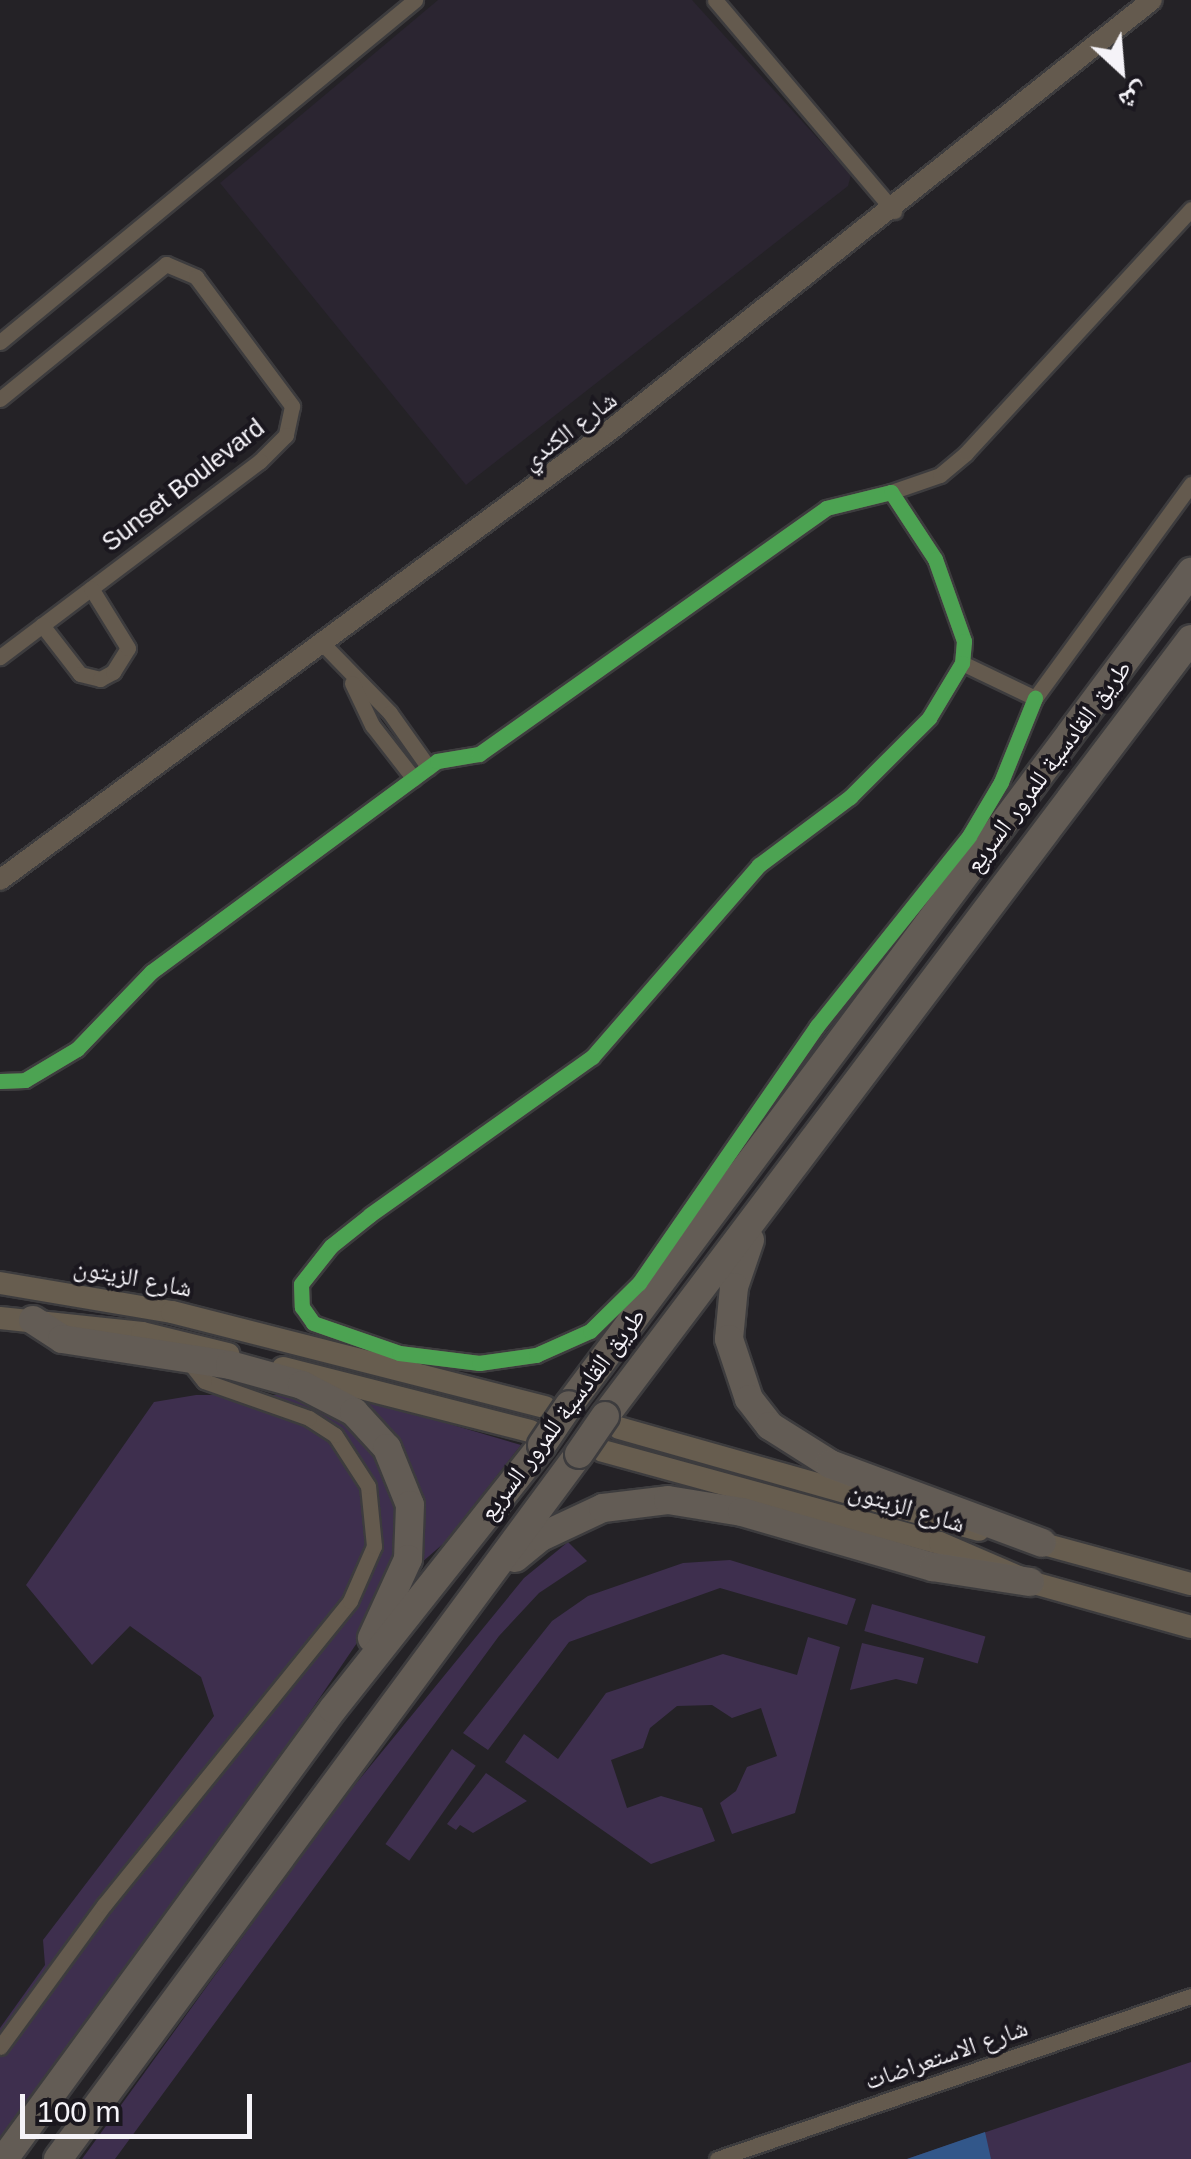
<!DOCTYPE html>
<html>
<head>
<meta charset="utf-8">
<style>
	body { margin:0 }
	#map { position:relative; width:1191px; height:2159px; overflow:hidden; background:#242226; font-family:Helvetica,"Noto Naskh Arabic",sans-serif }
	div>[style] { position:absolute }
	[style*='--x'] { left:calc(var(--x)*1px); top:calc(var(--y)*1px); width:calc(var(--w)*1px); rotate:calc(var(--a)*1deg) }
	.built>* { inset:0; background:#2b2531 }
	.green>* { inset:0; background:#3e2f4e; transform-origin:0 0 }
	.water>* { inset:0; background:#32578a }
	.roads { filter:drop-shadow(2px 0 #3d3c3e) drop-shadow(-2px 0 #3d3c3e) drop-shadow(0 2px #3d3c3e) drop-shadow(0 -2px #3d3c3e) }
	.minor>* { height:15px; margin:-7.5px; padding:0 7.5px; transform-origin:7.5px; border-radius:7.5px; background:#645a4e }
	.tertiary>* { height:20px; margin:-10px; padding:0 10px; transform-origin:10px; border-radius:10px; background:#645a4e }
	.secondary>* { height:22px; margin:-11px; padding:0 11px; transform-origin:11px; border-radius:11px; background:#675d4f }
	.motorway>* { height:28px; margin:-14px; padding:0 14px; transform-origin:14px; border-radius:14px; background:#635c55 }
	.bridges { filter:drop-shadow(2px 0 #3d3c3e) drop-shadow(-2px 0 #3d3c3e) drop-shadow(0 2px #3d3c3e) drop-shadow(0 -2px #3d3c3e) }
	.motorway-bridge>* { height:28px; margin:-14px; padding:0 14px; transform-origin:14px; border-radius:14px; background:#635c55 }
	.cycleway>* { height:15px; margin:-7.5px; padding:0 7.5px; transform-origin:7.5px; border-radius:7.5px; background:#4ca352 }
	span { translate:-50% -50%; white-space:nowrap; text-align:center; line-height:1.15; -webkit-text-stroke:8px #1a171e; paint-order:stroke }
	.street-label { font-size:25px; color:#f5f3f8 }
	.north { position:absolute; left:1071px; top:20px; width:100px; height:100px; -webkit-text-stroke:8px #1a171e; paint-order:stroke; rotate:154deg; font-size:28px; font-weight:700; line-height:40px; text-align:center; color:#f5f3f8 }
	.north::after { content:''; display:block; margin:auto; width:35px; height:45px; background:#f5f3f8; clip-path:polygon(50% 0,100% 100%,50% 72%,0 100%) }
	.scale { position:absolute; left:20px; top:2094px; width:232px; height:45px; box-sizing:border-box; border:5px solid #f5f3f8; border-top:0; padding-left:12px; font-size:30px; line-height:35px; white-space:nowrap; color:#f5f3f8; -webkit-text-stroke:8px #1a171e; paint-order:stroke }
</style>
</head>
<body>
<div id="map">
	<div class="built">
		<i style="clip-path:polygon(438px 0,692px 0,851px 175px,848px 186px,466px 485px,220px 183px)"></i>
	</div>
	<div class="green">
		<i style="clip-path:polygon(196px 1395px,351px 1395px,521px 1445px,444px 1543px,397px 1584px,234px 1824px,0 2147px,0 2028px,45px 1965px,43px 1940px,214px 1716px,201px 1677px,130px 1626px,92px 1665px,26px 1585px,154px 1402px)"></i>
		<i style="clip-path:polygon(568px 1542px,587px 1561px,539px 1593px,499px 1636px,115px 2159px,82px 2159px,336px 1808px,524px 1578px)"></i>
		<i style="clip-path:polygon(730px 1560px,856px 1599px,847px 1625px,720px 1588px,569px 1642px,488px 1750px,463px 1733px,552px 1621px,588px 1596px,683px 1563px)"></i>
		<i style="left:872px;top:1604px;width:118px;height:28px;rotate:16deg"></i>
		<i style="clip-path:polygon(808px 1637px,840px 1647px,795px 1813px,732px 1834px,720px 1803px,736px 1791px,747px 1767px,777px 1756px,761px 1708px,732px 1718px,712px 1705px,677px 1706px,650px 1728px,643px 1748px,611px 1760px,627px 1808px,661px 1796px,702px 1808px,715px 1841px,651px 1864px,505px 1762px,524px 1734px,558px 1759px,606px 1693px,723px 1654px,797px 1675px)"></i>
		<i style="clip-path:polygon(862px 1643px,924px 1658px,917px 1684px,896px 1679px,850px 1690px)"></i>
		<i style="left:452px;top:1749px;width:29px;height:116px;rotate:35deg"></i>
		<i style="clip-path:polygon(486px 1773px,527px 1801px,473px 1833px,460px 1825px,456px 1830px,447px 1824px)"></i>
		<i style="clip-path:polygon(1191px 2062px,1191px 2159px,907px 2159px,995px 2129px)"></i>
	</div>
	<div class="water">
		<i style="clip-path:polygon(985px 2132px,991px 2159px,907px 2159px)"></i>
	</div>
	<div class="roads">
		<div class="minor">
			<i style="--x:715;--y:0;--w:277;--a:49.7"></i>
			<i style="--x:0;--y:342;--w:538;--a:-39.49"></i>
			<i style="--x:0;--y:399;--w:214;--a:-39.1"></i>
			<i style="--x:166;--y:264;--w:33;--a:23"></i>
			<i style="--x:196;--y:277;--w:161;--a:53.3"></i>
			<i style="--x:292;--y:406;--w:30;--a:102"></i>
			<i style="--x:286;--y:435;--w:37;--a:135"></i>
			<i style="--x:260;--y:461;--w:326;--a:143"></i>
			<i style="--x:891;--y:492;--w:52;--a:-19.1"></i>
			<i style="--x:940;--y:475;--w:34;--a:-40"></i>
			<i style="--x:966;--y:453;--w:332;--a:-47.3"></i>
			<i style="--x:42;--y:625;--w:62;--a:52.2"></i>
			<i style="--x:80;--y:674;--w:21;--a:14"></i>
			<i style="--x:100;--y:679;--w:15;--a:-28"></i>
			<i style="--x:113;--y:672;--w:28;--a:-58"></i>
			<i style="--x:128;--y:648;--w:70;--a:-121.7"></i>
			<i style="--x:323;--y:644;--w:96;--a:45.8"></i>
			<i style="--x:390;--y:713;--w:67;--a:54.7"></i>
			<i style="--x:962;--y:663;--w:81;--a:25.6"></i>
			<i style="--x:1035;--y:698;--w:265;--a:-53.9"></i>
			<i style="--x:352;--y:683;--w:47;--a:64.5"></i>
			<i style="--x:372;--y:725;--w:68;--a:52.1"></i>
			<i style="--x:0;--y:1081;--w:25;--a:-2"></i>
			<i style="--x:25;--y:1080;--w:61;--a:-30.8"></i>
			<i style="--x:77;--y:1049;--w:107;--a:-46.1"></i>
			<i style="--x:151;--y:972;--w:355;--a:-36.4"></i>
			<i style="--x:437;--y:761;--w:43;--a:-9.5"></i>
			<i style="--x:479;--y:754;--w:425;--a:-35.3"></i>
			<i style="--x:826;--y:508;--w:67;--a:-13.8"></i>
			<i style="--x:891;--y:492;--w:80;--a:56.7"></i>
			<i style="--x:935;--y:559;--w:87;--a:70.5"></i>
			<i style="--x:964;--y:641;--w:22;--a:95"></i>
			<i style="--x:962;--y:663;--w:64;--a:121"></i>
			<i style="--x:929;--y:718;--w:112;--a:135"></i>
			<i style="--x:850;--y:797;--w:114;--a:143.2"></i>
			<i style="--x:759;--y:865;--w:254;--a:131"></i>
			<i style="--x:592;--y:1057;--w:272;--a:144.6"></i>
			<i style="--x:370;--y:1215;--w:50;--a:141.5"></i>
			<i style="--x:331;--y:1246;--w:48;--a:128.3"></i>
			<i style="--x:301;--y:1284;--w:23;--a:88"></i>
			<i style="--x:302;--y:1307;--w:19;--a:55"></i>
			<i style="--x:313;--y:1323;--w:91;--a:19.2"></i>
			<i style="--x:399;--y:1353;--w:81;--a:7.1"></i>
			<i style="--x:479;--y:1363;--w:58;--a:-8"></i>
			<i style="--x:536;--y:1355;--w:59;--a:-24"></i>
			<i style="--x:590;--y:1331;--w:69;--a:-44.4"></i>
			<i style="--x:639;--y:1283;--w:313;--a:-55.3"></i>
			<i style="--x:817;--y:1026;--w:243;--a:-51.3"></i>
			<i style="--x:969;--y:836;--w:63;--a:-59.3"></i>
			<i style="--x:1001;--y:782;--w:91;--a:-68"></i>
			<i style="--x:0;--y:2047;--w:176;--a:-53.8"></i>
			<i style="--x:104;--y:1905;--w:391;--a:-51"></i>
			<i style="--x:350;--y:1601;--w:60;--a:-66.4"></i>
			<i style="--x:374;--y:1546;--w:60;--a:-95.7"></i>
			<i style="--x:368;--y:1486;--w:61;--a:-122.9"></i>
			<i style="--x:335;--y:1435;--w:31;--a:-147"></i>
			<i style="--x:309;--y:1418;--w:111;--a:-160.6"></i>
			<i style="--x:204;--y:1381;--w:28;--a:-128"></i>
			<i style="--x:717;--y:2159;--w:501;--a:-18.98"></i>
		</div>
		<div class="tertiary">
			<i style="--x:0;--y:880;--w:762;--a:-36.4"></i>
			<i style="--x:613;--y:428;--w:688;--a:-38.45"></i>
		</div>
		<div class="secondary">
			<i style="--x:0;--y:1283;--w:174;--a:9.6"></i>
			<i style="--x:172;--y:1312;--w:385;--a:14.3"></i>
			<i style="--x:0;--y:1318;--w:143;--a:6"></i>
			<i style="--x:142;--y:1333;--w:89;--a:13.7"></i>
			<i style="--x:283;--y:1368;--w:255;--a:14.3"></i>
			<i style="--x:619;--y:1428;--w:374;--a:15.8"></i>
			<i style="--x:603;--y:1451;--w:349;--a:15.3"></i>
			<i style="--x:940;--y:1543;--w:98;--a:23.4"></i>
			<i style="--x:1030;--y:1582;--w:167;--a:15.6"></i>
			<i style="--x:1025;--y:1539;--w:172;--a:15.2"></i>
		</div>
		<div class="motorway">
			<i style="--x:750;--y:1240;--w:50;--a:108.8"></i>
			<i style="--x:734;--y:1287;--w:52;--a:95.5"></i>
			<i style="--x:729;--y:1339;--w:63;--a:71.6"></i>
			<i style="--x:749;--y:1399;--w:34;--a:52"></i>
			<i style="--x:770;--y:1426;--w:71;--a:32.3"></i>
			<i style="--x:830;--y:1464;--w:226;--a:20.4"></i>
			<i style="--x:33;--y:1320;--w:35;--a:33"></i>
			<i style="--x:62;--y:1339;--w:170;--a:8.8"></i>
			<i style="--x:230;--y:1365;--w:75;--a:15.5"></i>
			<i style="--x:302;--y:1385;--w:59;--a:27.4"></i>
			<i style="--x:354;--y:1412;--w:49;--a:47.5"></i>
			<i style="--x:387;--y:1448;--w:61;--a:68"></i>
			<i style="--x:410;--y:1505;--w:54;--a:92.1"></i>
			<i style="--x:408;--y:1559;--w:87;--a:114.5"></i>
			<i style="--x:569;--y:1405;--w:1040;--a:-53.25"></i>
			<i style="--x:605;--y:1416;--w:973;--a:-52.98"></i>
			<i style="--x:515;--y:1558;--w:33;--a:-39"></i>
			<i style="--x:541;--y:1537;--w:68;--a:-25.1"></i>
			<i style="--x:603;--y:1508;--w:65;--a:-7"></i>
			<i style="--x:668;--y:1500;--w:75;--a:9.2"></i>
			<i style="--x:742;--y:1512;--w:199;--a:16.1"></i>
			<i style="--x:933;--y:1567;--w:98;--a:8.8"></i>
			<i style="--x:4;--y:2159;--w:557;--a:-53.83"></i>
			<i style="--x:333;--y:1709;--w:337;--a:-51.6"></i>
			<i style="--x:58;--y:2159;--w:877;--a:-53.54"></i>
		</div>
	</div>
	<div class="bridges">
		<div class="motorway-bridge">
			<i style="--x:542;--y:1445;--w:48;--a:-56"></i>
			<i style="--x:579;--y:1454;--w:46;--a:-55.6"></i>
		</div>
	</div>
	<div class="cycleway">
		<i style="--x:0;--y:1081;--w:25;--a:-2"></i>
		<i style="--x:25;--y:1080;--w:61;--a:-30.8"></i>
		<i style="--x:77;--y:1049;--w:107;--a:-46.1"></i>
		<i style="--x:151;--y:972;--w:355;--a:-36.4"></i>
		<i style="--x:437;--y:761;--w:43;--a:-9.5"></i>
		<i style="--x:479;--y:754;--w:425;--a:-35.3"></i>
		<i style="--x:826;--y:508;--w:67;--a:-13.8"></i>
		<i style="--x:891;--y:492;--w:80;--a:56.7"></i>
		<i style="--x:935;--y:559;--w:87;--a:70.5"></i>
		<i style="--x:964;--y:641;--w:22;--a:95"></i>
		<i style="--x:962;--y:663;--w:64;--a:121"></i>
		<i style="--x:929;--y:718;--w:112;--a:135"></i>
		<i style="--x:850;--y:797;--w:114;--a:143.2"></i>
		<i style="--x:759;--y:865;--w:254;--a:131"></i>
		<i style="--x:592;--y:1057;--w:272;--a:144.6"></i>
		<i style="--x:370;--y:1215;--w:50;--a:141.5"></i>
		<i style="--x:331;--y:1246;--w:48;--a:128.3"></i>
		<i style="--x:301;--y:1284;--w:23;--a:88"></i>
		<i style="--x:302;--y:1307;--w:19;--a:55"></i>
		<i style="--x:313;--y:1323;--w:91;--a:19.2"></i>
		<i style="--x:399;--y:1353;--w:81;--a:7.1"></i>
		<i style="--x:479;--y:1363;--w:58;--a:-8"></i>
		<i style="--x:536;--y:1355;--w:59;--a:-24"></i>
		<i style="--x:590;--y:1331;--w:69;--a:-44.4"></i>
		<i style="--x:639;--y:1283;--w:313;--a:-55.3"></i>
		<i style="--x:817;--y:1026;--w:243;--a:-51.3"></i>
		<i style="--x:969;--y:836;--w:63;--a:-59.3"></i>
		<i style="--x:1001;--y:782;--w:91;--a:-68"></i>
	</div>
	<div class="street-label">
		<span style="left:569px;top:430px;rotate:-37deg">شارع الكندي</span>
		<span style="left:183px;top:485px;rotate:-38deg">Sunset Boulevard</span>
		<span style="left:1048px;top:766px;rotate:-53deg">طريق القادسية للمرور السريع</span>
		<span style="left:133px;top:1277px;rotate:11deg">شارع الزيتون</span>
		<span style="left:562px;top:1414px;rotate:-53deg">طريق القادسية للمرور السريع</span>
		<span style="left:907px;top:1507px;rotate:17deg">شارع الزيتون</span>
		<span style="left:946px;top:2054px;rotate:-19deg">شارع الاستعراضات</span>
	</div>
	<div class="north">ش</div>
	<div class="scale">100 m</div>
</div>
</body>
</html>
